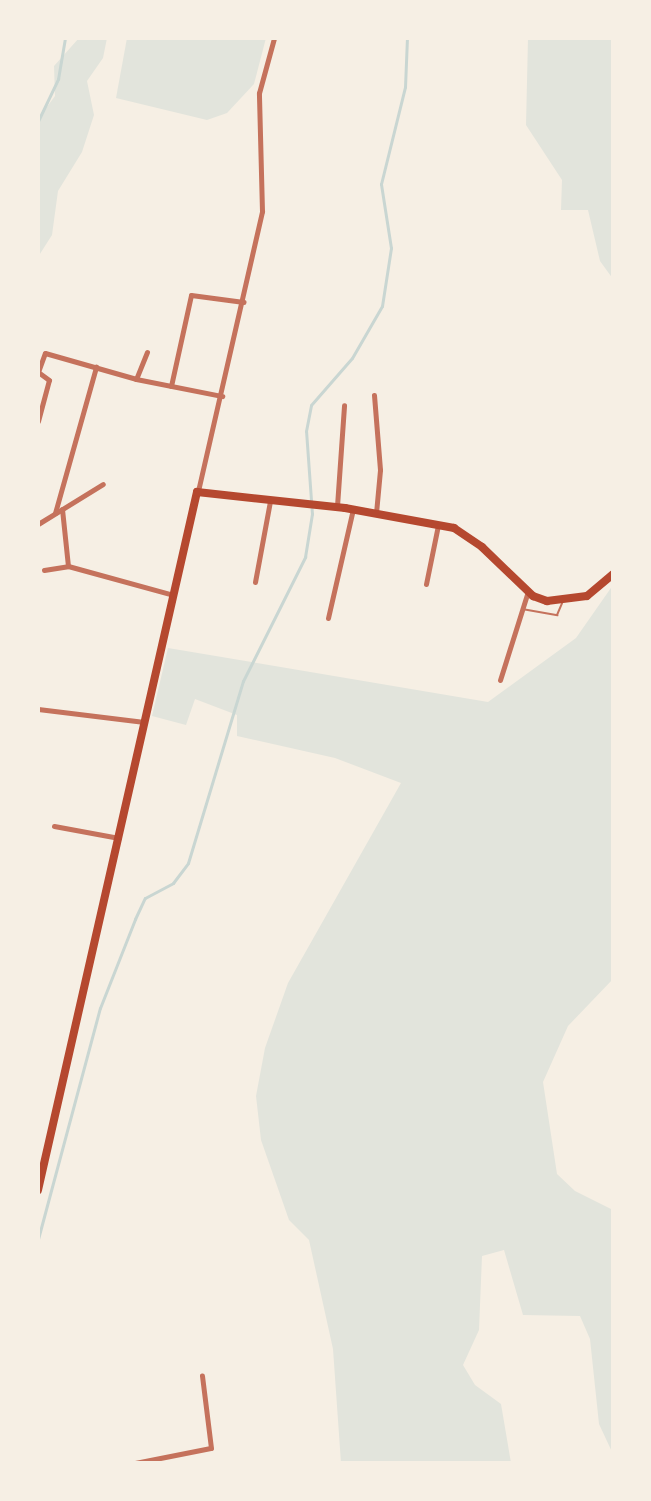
<!DOCTYPE html>
<html>
<head>
<meta charset="utf-8">
<style>
	body { margin:0 }
	#map { position:relative; width:651px; height:1501px; overflow:hidden; background:#f6efe4; font-family:"PT Sans",sans-serif }
	div>[style] { position:absolute }
	[style*='--x'] { left:calc(var(--x)*1px); top:calc(var(--y)*1px); width:calc(var(--w)*1px); rotate:calc(var(--a)*1deg) }
	.green>* { inset:0; background:#e2e4dc }
	.stream>* { height:3px; margin:-1.5px; padding:0 1.5px; transform-origin:1.5px; border-radius:1.5px; background:#c9d6d2 }
	.service>* { height:2px; margin:-1px; padding:0 1px; transform-origin:1px; border-radius:1px; background:#c5725c }
	.minor>* { height:5px; margin:-2.5px; padding:0 2.5px; transform-origin:2.5px; border-radius:2.5px; background:#c5725c }
	.primary>* { height:8px; margin:-4px; padding:0 4px; transform-origin:4px; border-radius:4px; background:#b5482f }
	span { translate:-50% -50%; white-space:nowrap; text-align:center; line-height:1.15; -webkit-text-stroke:8px #f6efe4; paint-order:stroke }
	.frame { position:absolute; inset:0; border:40px solid #f6efe4; pointer-events:none }
</style>
</head>
<body>
<div id="map">
	<div class="green">
		<i style="clip-path:polygon(79px 38px,107px 38px,103px 58px,87px 81px,94px 115px,82px 152px,58px 191px,52px 235px,38px 257px,38px 119px,55px 96px,54px 66px)"></i>
		<i style="clip-path:polygon(127px 38px,266px 38px,254px 84px,227px 113px,207px 120px,116px 98px)"></i>
		<i style="clip-path:polygon(528px 38px,613px 38px,613px 279px,600px 261px,588px 210px,561px 210px,562px 180px,526px 125px)"></i>
		<i style="clip-path:polygon(613px 585px,613px 979px,568px 1026px,543px 1082px,557px 1174px,575px 1191px,613px 1210px,613px 1454px,599px 1424px,590px 1339px,580px 1316px,523px 1315px,504px 1250px,482px 1256px,479px 1330px,463px 1365px,475px 1385px,501px 1404px,511px 1463px,341px 1463px,333px 1349px,309px 1240px,289px 1220px,261px 1140px,256px 1096px,265px 1048px,288px 983px,401px 783px,335px 758px,237px 736px,237px 715px,195px 699px,186px 725px,152px 716px,168px 648px,488px 702px,576px 638px)"></i>
	</div>
	<div class="stream">
		<i style="--x:38;--y:121;--w:47;--a:-64.5"></i>
		<i style="--x:58;--y:79;--w:42;--a:-80.3"></i>
		<i style="--x:38;--y:1239;--w:239;--a:-75"></i>
		<i style="--x:100;--y:1008;--w:96;--a:-68.5"></i>
		<i style="--x:135;--y:919;--w:23;--a:-65"></i>
		<i style="--x:145;--y:898;--w:32;--a:-28"></i>
		<i style="--x:173;--y:883;--w:25;--a:-53"></i>
		<i style="--x:188;--y:863;--w:190;--a:-73.2"></i>
		<i style="--x:243;--y:681;--w:139;--a:-63.4"></i>
		<i style="--x:305;--y:557;--w:44;--a:-80.8"></i>
		<i style="--x:312;--y:514;--w:83;--a:-94.1"></i>
		<i style="--x:306;--y:431;--w:26;--a:-79"></i>
		<i style="--x:311;--y:405;--w:62;--a:-48.9"></i>
		<i style="--x:352;--y:358;--w:60;--a:-60"></i>
		<i style="--x:382;--y:306;--w:59;--a:-81.2"></i>
		<i style="--x:391;--y:248;--w:65;--a:-98.9"></i>
		<i style="--x:381;--y:184;--w:100;--a:-76.1"></i>
		<i style="--x:405;--y:87;--w:49;--a:-87.7"></i>
	</div>
	<div class="service">
		<i style="--x:522;--y:609;--w:36;--a:10"></i>
		<i style="--x:557;--y:615;--w:13;--a:-67"></i>
	</div>
	<div class="minor">
		<i style="--x:147;--y:352;--w:29;--a:112"></i>
		<i style="--x:136;--y:379;--w:88;--a:11.2"></i>
		<i style="--x:171;--y:386;--w:93;--a:-77.6"></i>
		<i style="--x:191;--y:295;--w:53;--a:7.5"></i>
		<i style="--x:374;--y:395;--w:75;--a:85.4"></i>
		<i style="--x:380;--y:470;--w:43;--a:95.3"></i>
		<i style="--x:38;--y:421;--w:42;--a:-75"></i>
		<i style="--x:49;--y:380;--w:14;--a:-144"></i>
		<i style="--x:38;--y:372;--w:20;--a:-70"></i>
		<i style="--x:45;--y:353;--w:95;--a:15.9"></i>
		<i style="--x:198;--y:491;--w:287;--a:-77.1"></i>
		<i style="--x:262;--y:211;--w:118;--a:-91.5"></i>
		<i style="--x:259;--y:93;--w:57;--a:-74.7"></i>
		<i style="--x:337;--y:506;--w:101;--a:-86"></i>
		<i style="--x:62;--y:509;--w:57;--a:84"></i>
		<i style="--x:55;--y:513;--w:152;--a:-74.3"></i>
		<i style="--x:38;--y:524;--w:76;--a:-31.6"></i>
		<i style="--x:44;--y:570;--w:24;--a:-9"></i>
		<i style="--x:68;--y:566;--w:109;--a:15.4"></i>
		<i style="--x:255;--y:582;--w:82;--a:-79.5"></i>
		<i style="--x:426;--y:584;--w:60;--a:-78.5"></i>
		<i style="--x:328;--y:618;--w:112;--a:-77.1"></i>
		<i style="--x:500;--y:680;--w:93;--a:-72.5"></i>
		<i style="--x:38;--y:709;--w:107;--a:7"></i>
		<i style="--x:54;--y:826;--w:66;--a:10.5"></i>
		<i style="--x:135;--y:1463;--w:77;--a:-11.2"></i>
		<i style="--x:211;--y:1448;--w:73;--a:-97.1"></i>
	</div>
	<div class="primary">
		<i style="--x:38;--y:1190;--w:716;--a:-77.17"></i>
		<i style="--x:197;--y:492;--w:149;--a:6.2"></i>
		<i style="--x:345;--y:508;--w:111;--a:10.4"></i>
		<i style="--x:454;--y:528;--w:34;--a:34"></i>
		<i style="--x:482;--y:547;--w:71;--a:43.9"></i>
		<i style="--x:533;--y:596;--w:15;--a:20"></i>
		<i style="--x:547;--y:601;--w:40;--a:-7.1"></i>
		<i style="--x:587;--y:596;--w:34;--a:-40"></i>
	</div>
	<div class="frame"></div>
</div>
</body>
</html>
